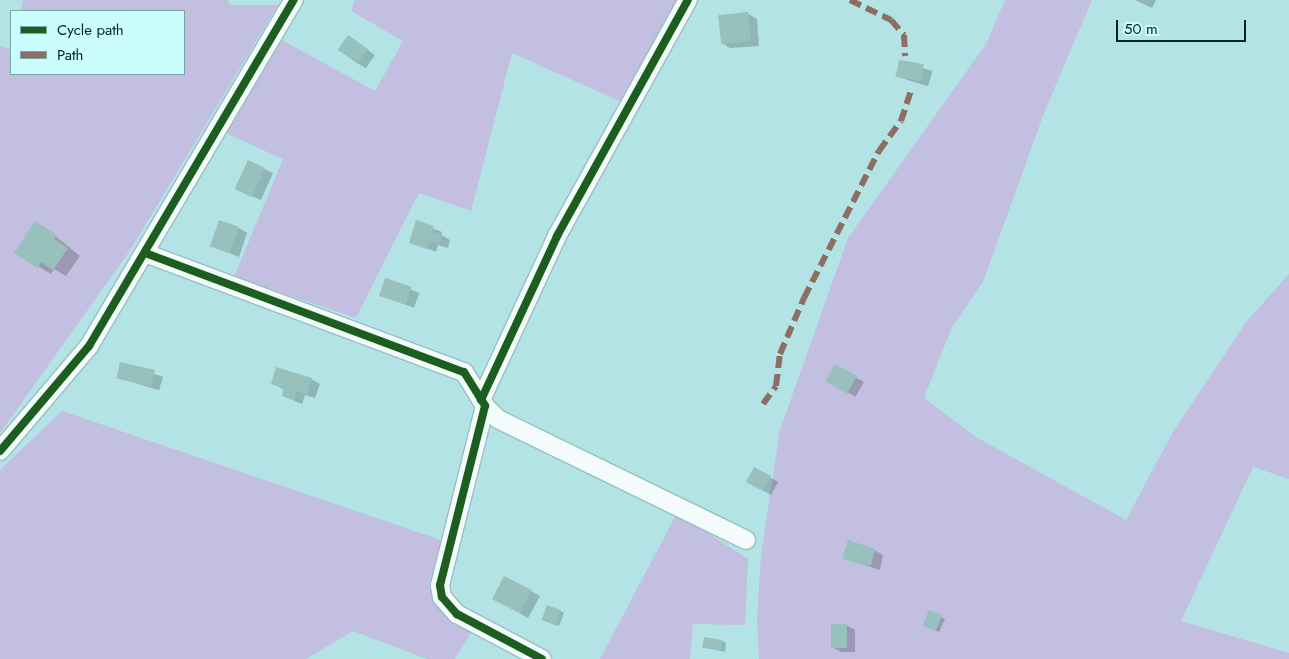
<!DOCTYPE html>
<html>
<head>
<meta charset="utf-8">
<style>
	body { margin:0 }
	#map { position:relative; width:1289px; height:659px; overflow:hidden; background:#b3e3e5; font-family:Jost,sans-serif }
	div>[style] { position:absolute }
	[style*='--x'] { left:calc(var(--x)*1px); top:calc(var(--y)*1px); width:calc(var(--w)*1px); rotate:calc(var(--a)*1deg) }
	.green>* { inset:0; background:#c2bfe0 }
	.shadow>* { inset:0; background:#0003; transform-origin:0 0 }
	.building>* { inset:0; background:#98c0bd; transform-origin:0 0 }
	.roads { filter:drop-shadow(1px 0 #99bfc0) drop-shadow(-1px 0 #99bfc0) drop-shadow(0 1px #99bfc0) drop-shadow(0 -1px #99bfc0) }
	.minor>* { height:18px; margin:-9px; padding:0 9px; transform-origin:9px; border-radius:9px; background:#f4fbfb }
	.quiet>* { height:6px; margin-top:-3px; transform-origin:0; background:repeating-linear-gradient(90deg,#8d6e63 0 12px,transparent 0 18px) }
	.cycleway>* { height:8px; margin:-4px; padding:0 4px; transform-origin:4px; border-radius:4px; background:#1b5e20 }
	span { translate:-50% -50%; white-space:nowrap; text-align:center; line-height:1.15; -webkit-text-stroke:4px #cbfdfe; paint-order:stroke }
	.legend { position:absolute; left:10px; top:10px; width:175px; height:65px; box-sizing:border-box; background:#cbfdfe; border:1px solid #7aa6a7; margin:0; padding:6px 9px; list-style:none; font-size:15px; color:#002324 }
	.legend li { display:flex; align-items:center; gap:10px; height:25px }
	.legend b { width:25px; border:1px solid #7aa6a7 }
	.scale { position:absolute; left:1116px; top:20px; width:130px; height:22px; box-sizing:border-box; border:2px solid #002324; border-top:0; padding-left:6px; font-size:15px; line-height:18px; white-space:nowrap; color:#002324; -webkit-text-stroke:4px #cbfdfe; paint-order:stroke }
</style>
</head>
<body>
<div id="map">
	<div class="green">
		<i style="clip-path:polygon(23px 0,228px 0,230px 5px,278px 5px,129px 252px,0 433px,0 46px,11px 49px,11px 74px,184px 74px,184px 11px,21px 11px)"></i>
		<i style="clip-path:polygon(355px 0,680px 0,624px 103px,512px 53px,471px 211px,419px 193px,356px 318px,234px 277px,283px 159px,223px 132px,278px 38px,375px 91px,403px 41px,351px 11px)"></i>
		<i style="clip-path:polygon(1005px 0,1092px 0,1044px 113px,983px 282px,952px 327px,924px 398px,976px 437px,1126px 520px,1174px 430px,1246px 322px,1289px 274px,1289px 479px,1253px 467px,1181px 621px,1289px 653px,1289px 659px,759px 659px,757px 619px,761px 555px,780px 430px,848px 238px,986px 44px)"></i>
		<i style="clip-path:polygon(62px 411px,444px 541px,434px 584px,435px 603px,454px 619px,473px 629px,455px 659px,427px 659px,353px 631px,306px 659px,0 659px,0 470px)"></i>
		<i style="clip-path:polygon(677px 513px,748px 559px,745px 625px,693px 624px,690px 659px,600px 659px)"></i>
	</div>
	<div class="shadow">
		<i style="clip-path:polygon(1135px 0,1156px 0,1152px 8px)"></i>
		<i style="clip-path:polygon(748px 14px,757px 19px,759px 46px,730px 48px,722px 43px)"></i>
		<i style="clip-path:polygon(357px 42px,375px 55px,366px 68px,357px 63px)"></i>
		<i style="left:900px;top:61px;width:34px;height:16px;rotate:17deg"></i>
		<i style="clip-path:polygon(248px 161px,273px 173px,261px 200px,245px 193px)"></i>
		<i style="clip-path:polygon(417px 222px,442px 232px,441px 235px,450px 240px,448px 248px,438px 245px,436px 252px,411px 242px)"></i>
		<i style="clip-path:polygon(239px 228px,247px 233px,239px 257px,212px 246px)"></i>
		<i style="clip-path:polygon(48px 230px,80px 256px,66px 276px,54px 269px,51px 274px,15px 252px)"></i>
		<i style="left:386px;top:280px;width:36px;height:16px;rotate:21deg"></i>
		<i style="left:121px;top:364px;width:44px;height:14px;rotate:17deg"></i>
		<i style="left:835px;top:366px;width:33px;height:17px;rotate:29deg"></i>
		<i style="clip-path:polygon(311px 379px,320px 384px,315px 398px,305px 395px,302px 404px,283px 396px,285px 390px,273px 384px)"></i>
		<i style="left:754px;top:468px;width:28px;height:15px;rotate:30deg"></i>
		<i style="clip-path:polygon(874px 550px,883px 555px,880px 570px,844px 558px)"></i>
		<i style="clip-path:polygon(531px 591px,540px 596px,528px 618px,502px 603px)"></i>
		<i style="clip-path:polygon(560px 611px,564px 613px,559px 626px,546px 621px)"></i>
		<i style="clip-path:polygon(941px 617px,945px 619px,939px 632px,928px 627px)"></i>
		<i style="clip-path:polygon(846px 625px,855px 630px,855px 652px,841px 652px,832px 647px)"></i>
		<i style="clip-path:polygon(722px 641px,726px 643px,725px 652px,704px 647px)"></i>
	</div>
	<div class="building">
		<i style="left:748px;top:12px;width:29px;height:30px;rotate:84deg"></i>
		<i style="left:348px;top:35px;width:24px;height:18px;rotate:35deg"></i>
		<i style="left:899px;top:60px;width:25px;height:17px;rotate:9deg"></i>
		<i style="left:248px;top:160px;width:19px;height:32px;rotate:25deg"></i>
		<i style="left:219px;top:220px;width:21px;height:28px;rotate:19deg"></i>
		<i style="clip-path:polygon(416px 220px,434px 226px,432px 232px,442px 234px,440px 244px,430px 241px,427px 249px,409px 243px)"></i>
		<i style="clip-path:polygon(35px 221px,57px 235px,54px 239px,68px 248px,53px 270px,41px 262px,37px 268px,14px 253px)"></i>
		<i style="left:385px;top:278px;width:28px;height:19px;rotate:18deg"></i>
		<i style="left:120px;top:362px;width:36px;height:17px;rotate:13deg"></i>
		<i style="left:835px;top:364px;width:25px;height:20px;rotate:29deg"></i>
		<i style="clip-path:polygon(276px 367px,312px 378px,307px 394px,296px 391px,294px 400px,282px 396px,284px 388px,271px 384px)"></i>
		<i style="left:754px;top:467px;width:19px;height:17px;rotate:28deg"></i>
		<i style="clip-path:polygon(848px 540px,875px 549px,871px 566px,842px 559px)"></i>
		<i style="left:504px;top:576px;width:31px;height:26px;rotate:27deg"></i>
		<i style="left:547px;top:605px;width:15px;height:16px;rotate:20deg"></i>
		<i style="left:929px;top:610px;width:14px;height:17px;rotate:21deg"></i>
		<i style="left:831px;top:624px;width:16px;height:24px"></i>
		<i style="left:704px;top:637px;width:19px;height:11px;rotate:9deg"></i>
	</div>
	<div class="roads">
		<div class="minor">
			<i style="--x:145;--y:253;--w:340;--a:20.5"></i>
			<i style="--x:464;--y:372;--w:40;--a:58"></i>
			<i style="--x:485;--y:406;--w:185;--a:104.1"></i>
			<i style="--x:440;--y:585;--w:12;--a:81"></i>
			<i style="--x:442;--y:597;--w:23;--a:49"></i>
			<i style="--x:457;--y:614;--w:96;--a:27.9"></i>
			<i style="--x:481;--y:400;--w:181;--a:-65.1"></i>
			<i style="--x:557;--y:236;--w:270;--a:-61"></i>
			<i style="--x:485;--y:406;--w:18;--a:45"></i>
			<i style="--x:498;--y:419;--w:276;--a:26"></i>
			<i style="--x:0;--y:451;--w:138;--a:-49.7"></i>
			<i style="--x:89;--y:346;--w:402;--a:-59.4"></i>
		</div>
	</div>
	<div class="quiet">
		<i style="--x:850;--y:0;--w:46;--a:26"></i>
		<i style="--x:891;--y:20;--w:20;--a:49"></i>
		<i style="--x:904;--y:35;--w:21;--a:87"></i>
		<i style="--x:763;--y:404;--w:22;--a:-54"></i>
		<i style="--x:776;--y:386;--w:32;--a:-83"></i>
		<i style="--x:780;--y:354;--w:61;--a:-66.8"></i>
		<i style="--x:804;--y:298;--w:165;--a:-63"></i>
		<i style="--x:879;--y:151;--w:37;--a:-54"></i>
		<i style="--x:901;--y:121;--w:32;--a:-72"></i>
	</div>
	<div class="cycleway">
		<i style="--x:145;--y:253;--w:340;--a:20.5"></i>
		<i style="--x:464;--y:372;--w:40;--a:58"></i>
		<i style="--x:485;--y:406;--w:185;--a:104.1"></i>
		<i style="--x:440;--y:585;--w:12;--a:81"></i>
		<i style="--x:442;--y:597;--w:23;--a:49"></i>
		<i style="--x:457;--y:614;--w:96;--a:27.9"></i>
		<i style="--x:481;--y:400;--w:181;--a:-65.1"></i>
		<i style="--x:557;--y:236;--w:270;--a:-61"></i>
		<i style="--x:0;--y:451;--w:138;--a:-49.7"></i>
		<i style="--x:89;--y:346;--w:402;--a:-59.4"></i>
	</div>
	<ul class="legend">
	<li><b style="height:6px;background:#1b5e20"></b>Cycle path</li>
	<li><b style="height:6px;background:#8d6e63"></b>Path</li>
	</ul>
	<div class="scale">50 m</div>
</div>
</body>
</html>
